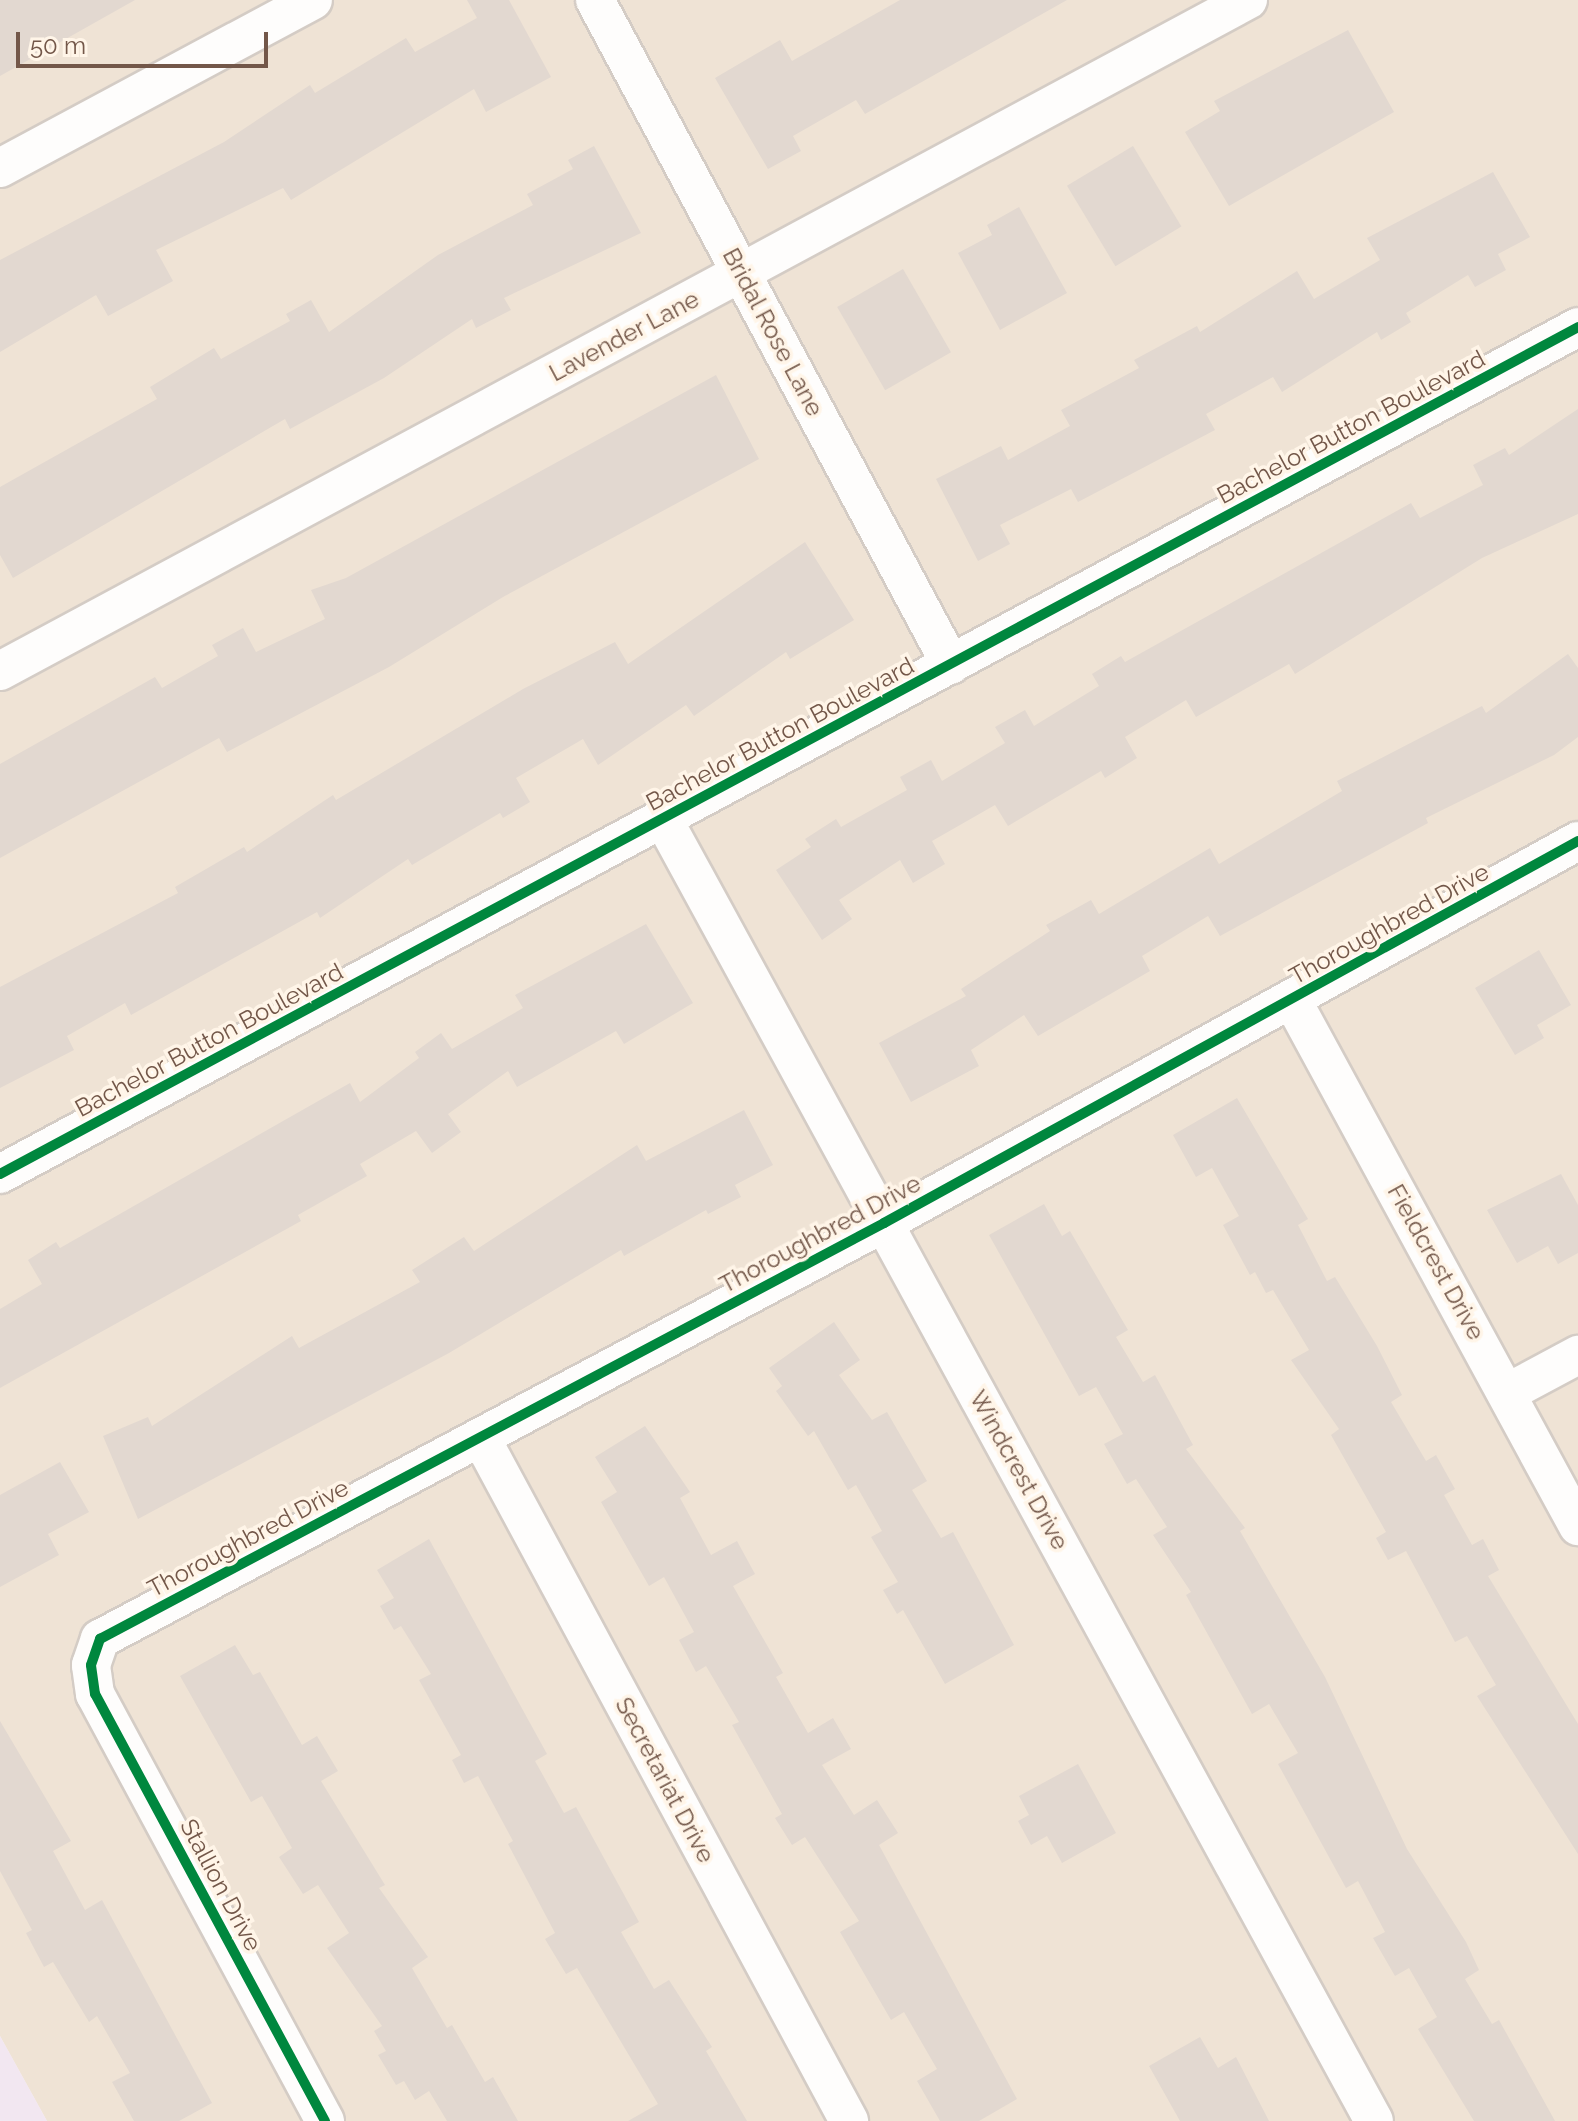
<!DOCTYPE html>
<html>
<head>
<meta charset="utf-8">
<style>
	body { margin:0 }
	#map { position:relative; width:1578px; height:2121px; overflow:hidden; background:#f6f0e8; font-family:Raleway,sans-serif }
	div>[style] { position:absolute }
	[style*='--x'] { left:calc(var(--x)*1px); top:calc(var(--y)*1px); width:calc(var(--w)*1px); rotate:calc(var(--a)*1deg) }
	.residential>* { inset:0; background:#efe3d5 }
	.education>* { inset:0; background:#f2e7f1 }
	.building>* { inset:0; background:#e2d8d0; transform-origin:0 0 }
	.roads { filter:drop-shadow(2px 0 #d4ccc5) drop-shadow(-2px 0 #d4ccc5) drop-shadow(0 2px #d4ccc5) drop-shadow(0 -2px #d4ccc5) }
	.minor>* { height:38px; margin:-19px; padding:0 19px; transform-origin:19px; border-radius:19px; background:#fefdfc }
	.cycleway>* { height:10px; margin:-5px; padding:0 5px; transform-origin:5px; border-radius:5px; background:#00873e }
	span { translate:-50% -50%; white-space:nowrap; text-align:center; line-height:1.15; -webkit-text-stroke:7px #fff5e8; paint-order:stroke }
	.street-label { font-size:24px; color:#735749 }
	.scale { position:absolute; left:16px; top:32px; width:252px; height:36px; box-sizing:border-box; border:4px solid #735749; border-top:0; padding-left:10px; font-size:24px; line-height:28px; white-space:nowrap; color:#735749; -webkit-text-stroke:6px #fff5e8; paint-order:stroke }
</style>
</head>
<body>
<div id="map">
	<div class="residential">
		<i style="clip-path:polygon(0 0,1578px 0,1578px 2121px,47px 2121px,0 2036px)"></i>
	</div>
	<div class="education">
		<i style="clip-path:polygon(0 2036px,47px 2121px,0 2121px)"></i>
	</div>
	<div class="building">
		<i style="clip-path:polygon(0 0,135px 0,0 76px)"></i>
		<i style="clip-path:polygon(467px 0,509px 0,551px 77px,486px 112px,474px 89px,291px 200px,283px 188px,156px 250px,173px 281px,108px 316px,96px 295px,0 352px,0 260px,224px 142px,310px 85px,315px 93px,406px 38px,415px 52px,477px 18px)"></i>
		<i style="clip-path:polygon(900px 0,1067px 0,865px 114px,856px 100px,793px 136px,801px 151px,768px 169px,715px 78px,780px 40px,792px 61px)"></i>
		<i style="clip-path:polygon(1348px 30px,1394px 112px,1229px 206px,1185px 132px,1220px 111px,1214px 101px)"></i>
		<i style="clip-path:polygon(594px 146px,641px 233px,504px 298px,511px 310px,476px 328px,472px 319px,384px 378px,290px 429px,285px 419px,13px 578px,0 555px,0 487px,157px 399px,150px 387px,214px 348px,221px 359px,290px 321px,286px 314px,311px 300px,329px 332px,438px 255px,533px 205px,527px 194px,573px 169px,568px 160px)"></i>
		<i style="left:1133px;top:146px;width:94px;height:77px;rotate:59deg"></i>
		<i style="clip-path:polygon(1493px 172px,1530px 237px,1498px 254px,1506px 270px,1475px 287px,1468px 275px,1406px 313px,1411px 322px,1381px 340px,1377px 332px,1282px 392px,1273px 377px,1206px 414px,1215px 430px,1078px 502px,1071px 489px,1000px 525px,1010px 544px,978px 561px,936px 479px,1001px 446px,1008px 460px,1070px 426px,1061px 410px,1139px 368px,1134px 360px,1197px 326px,1200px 332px,1297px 271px,1314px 299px,1380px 260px,1367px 238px)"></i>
		<i style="clip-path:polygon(1019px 207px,1067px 293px,1000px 330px,958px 253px,992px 235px,987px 225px)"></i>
		<i style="left:903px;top:269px;width:96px;height:76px;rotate:60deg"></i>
		<i style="clip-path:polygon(716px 375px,759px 459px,503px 597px,389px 667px,227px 752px,219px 738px,0 858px,0 764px,155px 677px,162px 688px,218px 656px,212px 645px,243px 628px,256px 652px,325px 619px,311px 590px,346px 578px)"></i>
		<i style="clip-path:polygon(1578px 409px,1578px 514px,1482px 558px,1295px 674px,1289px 664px,1196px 717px,1186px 700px,1125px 737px,1137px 758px,1105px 778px,1101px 771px,1008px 826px,995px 805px,932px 841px,945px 864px,913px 883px,900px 860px,839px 900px,852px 919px,822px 940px,776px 870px,811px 847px,805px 839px,836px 819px,841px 827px,907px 790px,900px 777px,931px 760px,942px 781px,1005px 743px,995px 727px,1025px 710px,1034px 726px,1099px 686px,1092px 674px,1121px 656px,1125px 662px,1411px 503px,1420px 518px,1483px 485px,1473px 465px,1505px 448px,1509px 455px)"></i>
		<i style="clip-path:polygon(805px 542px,854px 620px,790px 659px,786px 652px,694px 716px,686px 705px,598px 765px,583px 739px,516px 778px,530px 802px,503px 818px,500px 813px,412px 865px,408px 859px,320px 918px,317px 912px,131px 1015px,125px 1003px,67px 1036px,74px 1050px,0 1088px,0 987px,178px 893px,175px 887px,244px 847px,247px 852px,333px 795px,336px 800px,523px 689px,615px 642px,628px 664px)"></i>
		<i style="clip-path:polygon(1568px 654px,1578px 668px,1578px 737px,1554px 755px,1426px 818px,1428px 823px,1220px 936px,1208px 916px,1142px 956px,1150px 971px,1038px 1036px,1024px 1015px,971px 1050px,979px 1066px,911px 1102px,879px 1043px,966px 996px,961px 989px,1050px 931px,1046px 925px,1091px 900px,1099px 914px,1210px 848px,1219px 864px,1342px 791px,1337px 781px,1482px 706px,1486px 713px)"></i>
		<i style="clip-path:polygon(646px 924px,693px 1003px,624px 1044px,616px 1031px,517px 1087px,508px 1071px,448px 1114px,461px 1132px,432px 1153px,416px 1131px,360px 1164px,367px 1176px,298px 1215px,301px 1221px,0 1388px,0 1309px,42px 1284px,28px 1260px,56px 1242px,60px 1248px,350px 1083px,360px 1102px,419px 1058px,415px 1052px,441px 1033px,452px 1049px,523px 1008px,515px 995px)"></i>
		<i style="clip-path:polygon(1539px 950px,1571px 1005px,1537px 1025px,1544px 1038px,1515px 1055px,1475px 988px)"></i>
		<i style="clip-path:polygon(1237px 1098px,1308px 1219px,1298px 1225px,1327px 1281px,1335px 1277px,1377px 1346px,1402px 1395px,1391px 1402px,1426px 1461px,1436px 1455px,1455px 1489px,1444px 1495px,1472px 1545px,1483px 1539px,1499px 1570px,1488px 1576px,1578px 1724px,1578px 1854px,1477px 1696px,1496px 1685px,1467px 1636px,1455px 1642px,1406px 1551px,1388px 1560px,1376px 1538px,1386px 1532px,1331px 1435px,1339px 1429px,1291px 1360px,1309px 1350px,1273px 1290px,1266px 1293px,1255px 1272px,1250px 1275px,1223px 1225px,1239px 1216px,1212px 1168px,1196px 1177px,1173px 1135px)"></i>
		<i style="clip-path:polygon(744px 1110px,773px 1165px,735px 1185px,741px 1197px,708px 1214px,706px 1210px,624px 1256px,621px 1250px,449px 1353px,138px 1519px,103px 1436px,148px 1417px,152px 1426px,292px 1336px,299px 1348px,420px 1282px,412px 1270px,464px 1237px,474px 1251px,637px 1145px,646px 1161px)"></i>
		<i style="clip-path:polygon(1561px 1174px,1578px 1205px,1578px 1253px,1558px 1264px,1548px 1246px,1517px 1263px,1487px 1210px)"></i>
		<i style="clip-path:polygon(1044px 1204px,1062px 1236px,1070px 1231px,1128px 1330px,1116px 1337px,1143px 1382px,1155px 1375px,1193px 1445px,1186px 1449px,1245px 1528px,1240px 1531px,1325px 1677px,1407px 1849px,1466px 1942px,1479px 1970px,1465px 1979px,1492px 2024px,1499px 2020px,1555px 2121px,1474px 2121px,1418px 2029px,1437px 2017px,1409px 1968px,1395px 1976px,1373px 1938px,1385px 1932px,1358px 1881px,1346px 1888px,1278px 1764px,1298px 1753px,1269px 1704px,1252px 1714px,1186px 1595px,1191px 1592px,1153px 1535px,1167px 1527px,1136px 1479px,1127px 1484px,1104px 1444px,1123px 1434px,1096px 1387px,1079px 1396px,989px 1235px)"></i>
		<i style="clip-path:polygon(834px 1322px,860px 1360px,839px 1375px,872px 1420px,887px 1412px,927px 1481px,912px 1490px,941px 1538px,953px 1532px,1014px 1645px,945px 1684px,903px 1610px,897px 1614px,883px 1590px,898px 1582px,871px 1537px,882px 1531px,856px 1485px,848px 1490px,814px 1431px,808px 1436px,776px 1391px,782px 1386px,769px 1368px)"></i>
		<i style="clip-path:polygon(645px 1426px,690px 1492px,680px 1498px,711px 1555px,737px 1541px,755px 1574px,733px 1586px,783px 1673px,776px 1677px,808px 1733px,833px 1718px,851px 1749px,822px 1765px,854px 1815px,877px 1800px,898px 1833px,879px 1845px,1017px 2099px,979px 2121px,940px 2121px,917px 2081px,937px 2069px,904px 2012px,891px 2020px,840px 1932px,859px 1921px,805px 1837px,792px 1845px,775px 1818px,782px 1814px,732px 1725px,739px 1722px,706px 1666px,696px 1672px,679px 1640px,694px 1632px,664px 1577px,649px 1586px,601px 1502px,617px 1492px,595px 1457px)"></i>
		<i style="clip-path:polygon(60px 1462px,89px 1512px,48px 1534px,59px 1555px,0 1587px,0 1495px)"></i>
		<i style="clip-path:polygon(429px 1539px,547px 1754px,535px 1761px,564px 1813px,576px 1807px,639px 1922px,621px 1932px,654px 1989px,669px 1980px,712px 2047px,706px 2051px,747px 2121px,628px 2121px,658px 2104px,577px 1968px,566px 1974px,545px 1939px,555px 1933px,508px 1844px,513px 1841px,478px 1776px,464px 1783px,452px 1760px,461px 1755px,419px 1680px,431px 1674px,401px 1626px,394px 1630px,380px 1606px,394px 1598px,377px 1570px)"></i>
		<i style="clip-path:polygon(235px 1645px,253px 1675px,260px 1672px,302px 1745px,317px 1736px,338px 1771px,321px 1781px,385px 1885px,379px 1888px,428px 1957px,412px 1968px,447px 2028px,452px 2025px,485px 2082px,493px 2077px,518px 2121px,447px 2121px,429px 2091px,415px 2100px,404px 2081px,396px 2085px,378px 2055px,386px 2051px,374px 2031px,382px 2026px,327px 1948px,349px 1933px,318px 1885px,303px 1894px,279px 1857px,292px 1848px,262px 1796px,251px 1802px,180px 1676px)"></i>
		<i style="clip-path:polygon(0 1721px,71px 1841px,53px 1851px,85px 1910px,102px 1900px,212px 2103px,179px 2121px,134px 2121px,112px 2082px,130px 2073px,97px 2016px,89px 2022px,53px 1962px,44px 1967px,26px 1933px,32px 1930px,0 1871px)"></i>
		<i style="clip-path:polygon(1078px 1764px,1116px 1833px,1062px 1863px,1047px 1836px,1031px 1845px,1018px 1821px,1029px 1815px,1019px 1796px)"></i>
		<i style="clip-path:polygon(1200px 2037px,1218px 2068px,1236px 2057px,1269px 2121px,1180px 2121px,1149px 2066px)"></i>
	</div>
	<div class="roads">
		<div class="minor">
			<i style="--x:595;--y:0;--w:754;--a:61.84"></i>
			<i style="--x:0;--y:168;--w:355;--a:-28.2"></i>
			<i style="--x:0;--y:671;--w:1417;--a:-28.27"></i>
			<i style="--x:663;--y:819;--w:1483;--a:61.36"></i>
			<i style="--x:1292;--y:1000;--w:599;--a:61.47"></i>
			<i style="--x:0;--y:1174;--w:1791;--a:-28.22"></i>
			<i style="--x:1507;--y:1393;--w:81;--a:-28.2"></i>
			<i style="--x:481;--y:1438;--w:776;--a:61.68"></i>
			<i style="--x:325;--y:2121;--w:485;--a:-118.3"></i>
			<i style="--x:95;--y:1694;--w:29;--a:-98"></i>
			<i style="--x:91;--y:1665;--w:28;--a:-71"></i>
			<i style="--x:100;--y:1639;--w:888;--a:-27.95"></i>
			<i style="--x:884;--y:1223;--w:792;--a:-28.83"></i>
		</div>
	</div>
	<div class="cycleway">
		<i style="--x:0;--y:1174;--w:1791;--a:-28.22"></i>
		<i style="--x:325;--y:2121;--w:485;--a:-118.3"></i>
		<i style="--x:95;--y:1694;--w:29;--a:-98"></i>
		<i style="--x:91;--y:1665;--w:28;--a:-71"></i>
		<i style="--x:100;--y:1639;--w:888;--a:-27.95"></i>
		<i style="--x:884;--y:1223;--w:792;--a:-28.83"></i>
	</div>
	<div class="street-label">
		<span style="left:773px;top:332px;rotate:62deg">Bridal Rose Lane</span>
		<span style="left:624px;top:336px;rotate:-28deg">Lavender Lane</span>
		<span style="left:1351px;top:427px;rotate:-28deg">Bachelor Button Boulevard</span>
		<span style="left:780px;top:734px;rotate:-28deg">Bachelor Button Boulevard</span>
		<span style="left:1389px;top:924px;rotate:-29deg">Thoroughbred Drive</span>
		<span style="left:209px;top:1040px;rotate:-28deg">Bachelor Button Boulevard</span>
		<span style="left:820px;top:1234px;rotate:-28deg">Thoroughbred Drive</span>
		<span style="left:1436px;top:1262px;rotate:61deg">Fieldcrest Drive</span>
		<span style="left:1019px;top:1470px;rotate:61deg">Windcrest Drive</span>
		<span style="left:248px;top:1538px;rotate:-28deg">Thoroughbred Drive</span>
		<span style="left:665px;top:1780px;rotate:62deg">Secretariat Drive</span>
		<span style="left:221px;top:1885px;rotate:62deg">Stallion Drive</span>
	</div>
	<div class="scale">50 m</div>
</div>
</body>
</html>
